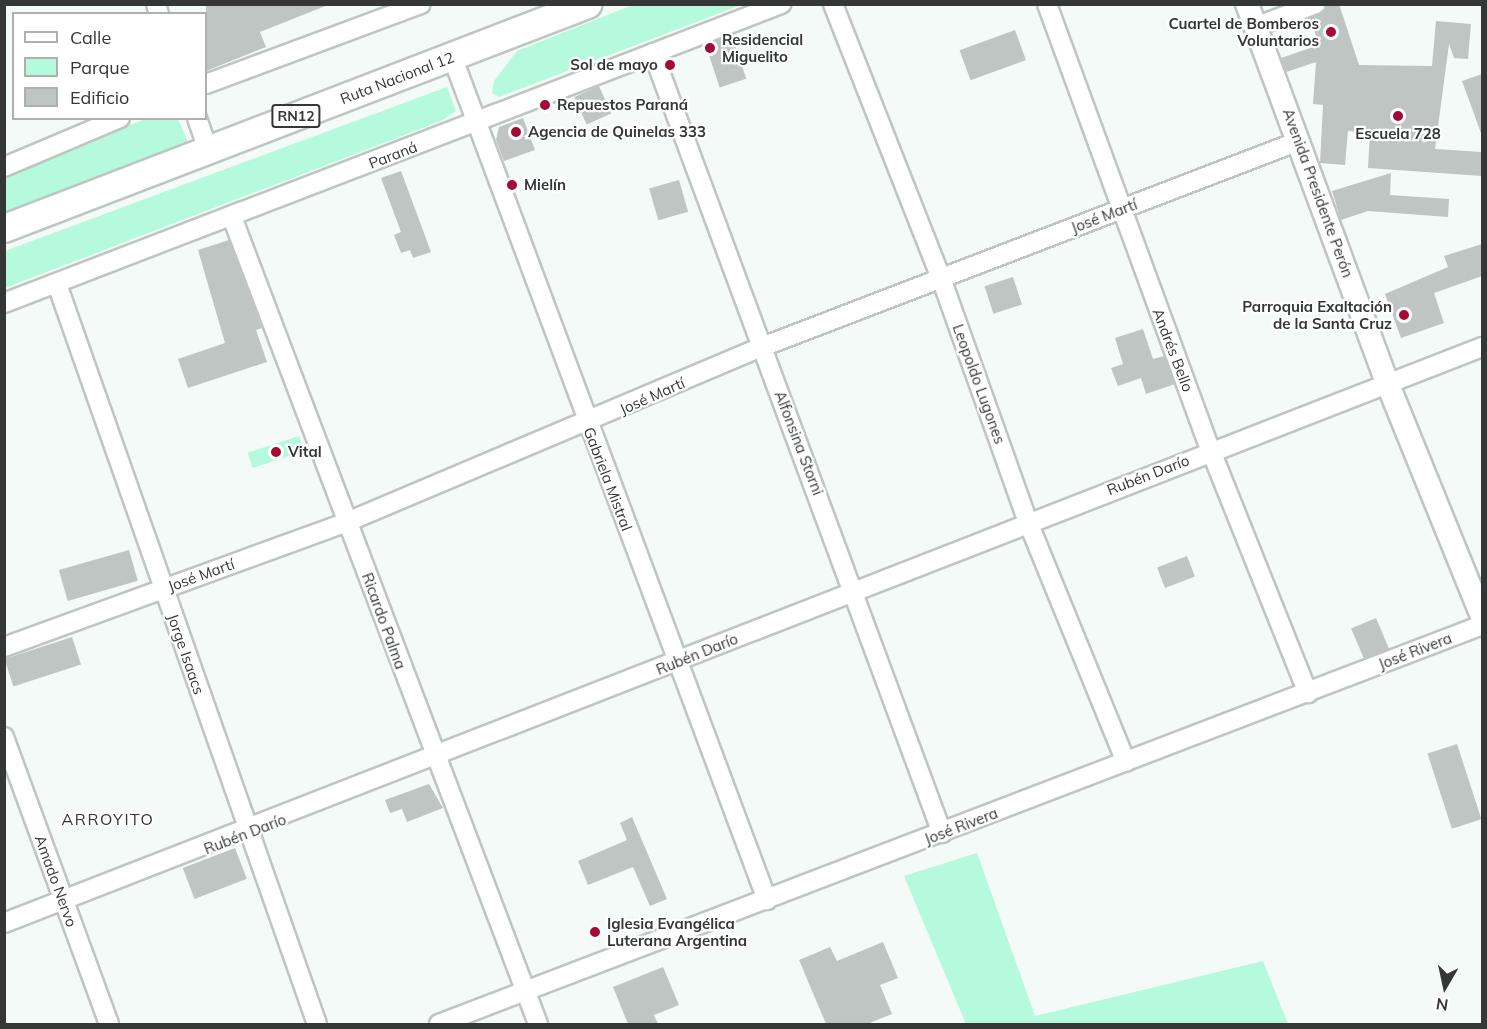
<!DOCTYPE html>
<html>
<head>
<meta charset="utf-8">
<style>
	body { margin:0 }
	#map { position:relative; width:1487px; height:1029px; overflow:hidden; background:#f3faf7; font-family:Mulish,sans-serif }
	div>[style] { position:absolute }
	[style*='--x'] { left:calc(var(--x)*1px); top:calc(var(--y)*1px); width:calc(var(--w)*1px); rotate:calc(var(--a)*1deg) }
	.green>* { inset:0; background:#b5fadd; transform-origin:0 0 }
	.building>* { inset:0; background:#bec5c2; transform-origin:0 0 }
	.roads { filter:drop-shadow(2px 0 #bfc6c2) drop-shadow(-2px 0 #bfc6c2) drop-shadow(0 2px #bfc6c2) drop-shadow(0 -2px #bfc6c2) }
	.minor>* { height:18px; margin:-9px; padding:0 9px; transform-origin:9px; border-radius:9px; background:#fff }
	.major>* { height:22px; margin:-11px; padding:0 11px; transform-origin:11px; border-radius:11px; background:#fff }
	.highway>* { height:27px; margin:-13.5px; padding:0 13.5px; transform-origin:13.5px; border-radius:13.5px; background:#fff }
	.dots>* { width:16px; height:16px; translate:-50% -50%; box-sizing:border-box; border:3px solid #fff; border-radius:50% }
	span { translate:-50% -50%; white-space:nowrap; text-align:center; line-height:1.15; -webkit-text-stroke:4.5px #fff; paint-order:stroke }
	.shield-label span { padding:2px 4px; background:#fff; border:2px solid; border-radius:4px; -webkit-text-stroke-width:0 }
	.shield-label { font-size:14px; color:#343735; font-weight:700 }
	.poi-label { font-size:15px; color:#343735; font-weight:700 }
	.right { translate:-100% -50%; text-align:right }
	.left { translate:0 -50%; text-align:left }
	.street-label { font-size:15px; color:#343735 }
	.neighbourhood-label { font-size:16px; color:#343735; letter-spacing:1.5px }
	.frame { position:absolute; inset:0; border:6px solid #343735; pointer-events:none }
	.legend { position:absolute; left:12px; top:12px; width:195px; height:108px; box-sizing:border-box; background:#fff; border:2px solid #aeafae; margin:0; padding:8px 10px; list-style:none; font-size:18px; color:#343735 }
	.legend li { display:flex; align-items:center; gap:12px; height:30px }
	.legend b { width:30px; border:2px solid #aeafae }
	.north { position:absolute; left:1415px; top:957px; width:60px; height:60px; -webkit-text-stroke:4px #fff; paint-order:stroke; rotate:189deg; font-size:16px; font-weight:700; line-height:24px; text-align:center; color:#343735 }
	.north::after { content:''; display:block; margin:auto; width:21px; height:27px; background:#343735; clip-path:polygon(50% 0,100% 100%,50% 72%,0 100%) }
</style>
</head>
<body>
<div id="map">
	<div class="green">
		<i style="clip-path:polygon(635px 4px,741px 5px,499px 97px,492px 93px,494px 81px,517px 51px)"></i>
		<i style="clip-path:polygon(447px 87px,456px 111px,441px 121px,5px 288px,5px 251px)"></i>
		<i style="clip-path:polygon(146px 119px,178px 119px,188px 142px,5px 214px,5px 171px)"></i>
		<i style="left:299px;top:436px;width:16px;height:54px;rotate:72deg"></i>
		<i style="clip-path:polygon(977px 853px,1035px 1016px,1263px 961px,1288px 1024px,966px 1024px,904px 876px)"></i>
	</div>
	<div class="building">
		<i style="clip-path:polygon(206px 4px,328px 4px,328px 5px,260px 32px,266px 47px,206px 71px)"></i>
		<i style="clip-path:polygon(1327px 4px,1339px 4px,1359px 65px,1432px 66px,1436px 21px,1471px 24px,1468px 59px,1454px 58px,1449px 44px,1435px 149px,1482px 152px,1482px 176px,1368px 168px,1370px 133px,1348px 131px,1345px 165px,1320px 163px,1323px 105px,1313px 104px,1316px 62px,1286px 72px,1281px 58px,1319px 45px,1310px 18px)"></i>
		<i style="left:1015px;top:30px;width:32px;height:59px;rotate:70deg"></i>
		<i style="left:732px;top:35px;width:46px;height:28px;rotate:72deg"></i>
		<i style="clip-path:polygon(1482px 74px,1482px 133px,1481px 133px,1462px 81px)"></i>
		<i style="left:599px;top:86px;width:30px;height:27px;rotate:66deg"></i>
		<i style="clip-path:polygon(523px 118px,535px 150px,504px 161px,496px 140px,499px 127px)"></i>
		<i style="clip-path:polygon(401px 171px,431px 252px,413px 258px,410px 250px,401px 253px,394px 235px,401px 232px,381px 178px)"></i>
		<i style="clip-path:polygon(1391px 173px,1390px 195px,1449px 199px,1448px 217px,1368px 211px,1341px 220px,1332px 191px)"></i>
		<i style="left:679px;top:180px;width:33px;height:31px;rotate:74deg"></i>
		<i style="clip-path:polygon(229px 240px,262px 328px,256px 330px,267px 362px,188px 388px,178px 359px,225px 343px,198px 250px)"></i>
		<i style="clip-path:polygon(1482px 244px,1482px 276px,1434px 293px,1444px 323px,1401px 338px,1385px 294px,1448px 267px,1444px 256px)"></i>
		<i style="left:1013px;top:277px;width:29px;height:30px;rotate:72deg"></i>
		<i style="clip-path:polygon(1143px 329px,1153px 359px,1164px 356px,1175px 384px,1146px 394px,1141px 378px,1118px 386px,1111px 368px,1123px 364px,1115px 338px)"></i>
		<i style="left:129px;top:550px;width:32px;height:73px;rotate:74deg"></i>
		<i style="left:1187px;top:556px;width:22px;height:32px;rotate:69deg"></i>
		<i style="left:1376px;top:618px;width:34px;height:27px;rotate:67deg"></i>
		<i style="left:72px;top:637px;width:29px;height:71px;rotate:72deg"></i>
		<i style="left:1457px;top:744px;width:79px;height:31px;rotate:72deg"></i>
		<i style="clip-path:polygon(429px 784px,443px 808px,407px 822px,402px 809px,390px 813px,385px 800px)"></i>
		<i style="clip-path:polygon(632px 817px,667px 899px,650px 906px,633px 867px,588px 885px,578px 861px,627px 840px,620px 823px)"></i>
		<i style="left:235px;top:848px;width:33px;height:56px;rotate:69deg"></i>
		<i style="clip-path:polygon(883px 942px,898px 978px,880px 985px,892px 1014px,867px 1024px,826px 1024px,799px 960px,830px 947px,837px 961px)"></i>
		<i style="clip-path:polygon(663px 967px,679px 1005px,654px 1015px,658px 1024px,628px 1024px,613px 987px)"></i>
	</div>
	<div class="roads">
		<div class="minor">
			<i style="--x:156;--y:4;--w:10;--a:73"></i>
			<i style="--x:833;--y:4;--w:295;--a:68.5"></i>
			<i style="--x:941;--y:278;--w:259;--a:70.4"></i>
			<i style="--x:1028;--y:522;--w:259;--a:67.8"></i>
			<i style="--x:1047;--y:4;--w:476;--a:69.9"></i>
			<i style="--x:1211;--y:451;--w:261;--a:68.2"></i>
			<i style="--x:1255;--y:27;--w:65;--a:-20.7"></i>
			<i style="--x:653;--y:53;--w:832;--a:69.67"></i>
			<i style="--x:452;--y:56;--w:901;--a:69.53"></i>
			<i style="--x:206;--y:84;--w:229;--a:-20.4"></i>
			<i style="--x:197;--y:118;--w:34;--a:71"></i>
			<i style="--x:4;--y:167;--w:126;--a:-22.9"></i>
			<i style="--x:232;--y:217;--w:863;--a:69.23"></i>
			<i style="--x:57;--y:284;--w:784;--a:70.64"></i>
			<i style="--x:4;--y:303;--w:833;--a:-21.05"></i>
			<i style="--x:4;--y:647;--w:365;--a:-20"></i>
			<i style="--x:347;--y:522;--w:450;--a:-22.9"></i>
			<i style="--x:762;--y:347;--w:575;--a:-20.99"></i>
			<i style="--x:4;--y:737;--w:306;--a:69.9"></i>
			<i style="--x:4;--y:923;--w:1586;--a:-21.29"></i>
			<i style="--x:439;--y:1024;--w:1117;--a:-20.93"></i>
		</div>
		<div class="major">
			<i style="--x:1247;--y:4;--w:408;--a:69.7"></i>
			<i style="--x:1389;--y:387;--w:247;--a:67.9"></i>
		</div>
		<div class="highway">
			<i style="--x:4;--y:228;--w:625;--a:-21.02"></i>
		</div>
	</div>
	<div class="dots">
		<i style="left:1331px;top:32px;background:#a50a34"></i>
		<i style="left:710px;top:48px;background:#a50a34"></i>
		<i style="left:670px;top:65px;background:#a50a34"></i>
		<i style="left:545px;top:105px;background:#a50a34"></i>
		<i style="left:1398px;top:116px;background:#a50a34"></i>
		<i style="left:516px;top:132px;background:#a50a34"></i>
		<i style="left:512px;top:185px;background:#a50a34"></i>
		<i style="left:1404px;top:315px;background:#a50a34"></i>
		<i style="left:276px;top:452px;background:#a50a34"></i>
		<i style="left:595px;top:932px;background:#a50a34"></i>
	</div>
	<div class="shield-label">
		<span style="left:296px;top:116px">RN12</span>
	</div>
	<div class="poi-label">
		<span class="right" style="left:1319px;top:32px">Cuartel de Bomberos<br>Voluntarios</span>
		<span class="left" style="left:722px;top:48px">Residencial<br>Miguelito</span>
		<span class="right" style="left:658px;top:65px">Sol de mayo</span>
		<span class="left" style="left:557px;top:105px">Repuestos Paraná</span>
		<span class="left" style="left:528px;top:132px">Agencia de Quinelas 333</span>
		<span style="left:1398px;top:134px">Escuela 728</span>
		<span class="left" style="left:524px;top:185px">Mielín</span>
		<span class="right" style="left:1392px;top:315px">Parroquia Exaltación<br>de la Santa Cruz</span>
		<span class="left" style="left:288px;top:452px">Vital</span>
		<span class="left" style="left:607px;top:932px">Iglesia Evangélica<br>Luterana Argentina</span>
	</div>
	<div class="street-label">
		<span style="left:397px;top:78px;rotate:-21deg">Ruta Nacional 12</span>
		<span style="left:393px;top:155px;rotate:-21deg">Paraná</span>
		<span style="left:1318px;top:193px;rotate:70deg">Avenida Presidente Perón</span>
		<span style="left:1104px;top:216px;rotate:-21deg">José Martí</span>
		<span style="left:1173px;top:350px;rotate:69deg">Andrés Bello</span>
		<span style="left:979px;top:384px;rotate:70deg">Leopoldo Lugones</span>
		<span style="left:652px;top:396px;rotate:-24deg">José Martí</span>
		<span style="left:799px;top:443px;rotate:69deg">Alfonsina Storni</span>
		<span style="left:1148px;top:475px;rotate:-21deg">Rubén Darío</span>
		<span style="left:608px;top:479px;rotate:69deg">Gabriela Mistral</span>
		<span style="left:201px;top:575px;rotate:-20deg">José Martí</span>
		<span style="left:384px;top:621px;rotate:70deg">Ricardo Palma</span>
		<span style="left:1415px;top:651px;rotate:-21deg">José Rivera</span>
		<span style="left:186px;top:654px;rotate:71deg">Jorge Isaacs</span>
		<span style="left:697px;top:654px;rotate:-22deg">Rubén Darío</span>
		<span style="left:961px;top:826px;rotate:-21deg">José Rivera</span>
		<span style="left:245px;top:834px;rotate:-21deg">Rubén Darío</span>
		<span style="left:56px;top:881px;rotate:70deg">Amado Nervo</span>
	</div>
	<div class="neighbourhood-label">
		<span style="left:108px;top:819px">ARROYITO</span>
	</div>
	<div class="frame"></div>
	<ul class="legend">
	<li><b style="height:8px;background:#fff"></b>Calle</li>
	<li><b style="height:16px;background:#b5fadd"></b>Parque</li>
	<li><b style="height:16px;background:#bec5c2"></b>Edificio</li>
	</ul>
	<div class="north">N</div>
</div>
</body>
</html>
